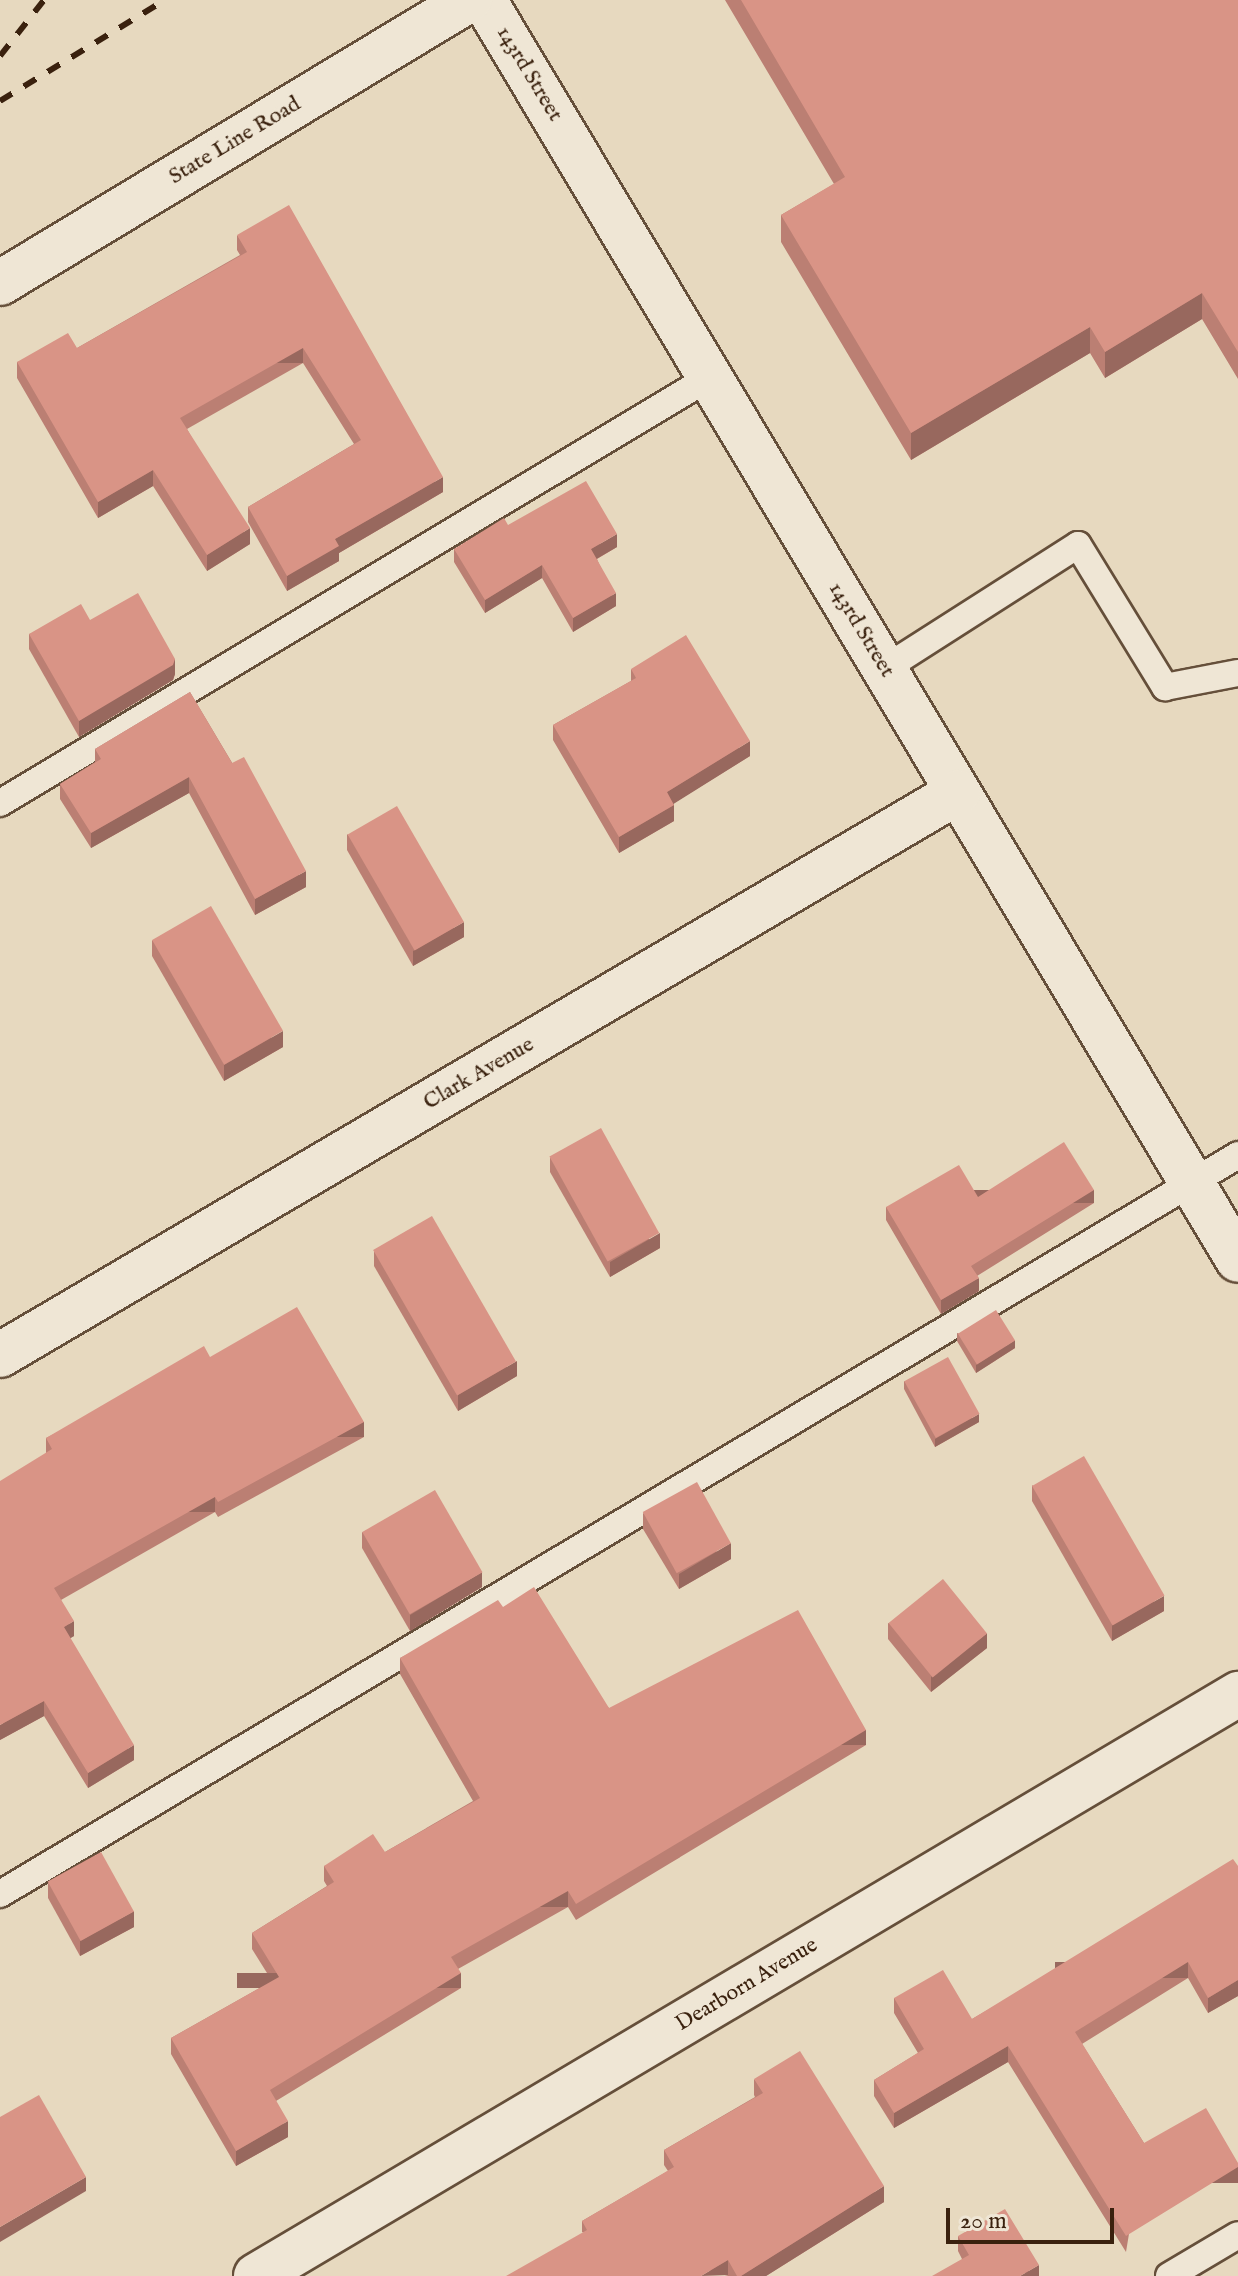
<!DOCTYPE html>
<html>
<head>
<meta charset="utf-8">
<style>
	body { margin:0 }
	#map { position:relative; width:1238px; height:2276px; overflow:hidden; background:#e7d9bf; font-family:"IM FELL English",serif }
	div>[style] { position:absolute }
	[style*='--x'] { left:calc(var(--x)*1px); top:calc(var(--y)*1px); width:calc(var(--w)*1px); rotate:calc(var(--a)*1deg) }
	.roads { filter:drop-shadow(2px 0 #654f3a) drop-shadow(-2px 0 #654f3a) drop-shadow(0 2px #654f3a) drop-shadow(0 -2px #654f3a) }
	.lane>* { height:26px; margin:-13px; padding:0 13px; transform-origin:13px; border-radius:13px; background:#efe6d5 }
	.street>* { height:44px; margin:-22px; padding:0 22px; transform-origin:22px; border-radius:22px; background:#efe6d5 }
	.rail>* { height:6px; margin-top:-3px; transform-origin:0; background:repeating-linear-gradient(90deg,#3a210e 0 14px,transparent 0 28px) }
	.wall>* { inset:0; background:#bb7f73 }
	.shaded-wall>* { inset:0; background:#98685e; transform-origin:0 0 }
	.building>* { inset:0; background:#d99486; transform-origin:0 0 }
	span { translate:-50% -50%; white-space:nowrap; text-align:center; line-height:1.15; -webkit-text-stroke:6px #efe6d5; paint-order:stroke }
	.street-label { font-size:22px; color:#3a210e }
	.scale { position:absolute; left:946px; top:2208px; width:168px; height:36px; box-sizing:border-box; border:4px solid #3a210e; border-top:0; padding-left:10px; font-size:24px; line-height:28px; white-space:nowrap; color:#3a210e; -webkit-text-stroke:6px #efe6d5; paint-order:stroke }
</style>
</head>
<body>
<div id="map">
	<div class="roads">
		<div class="lane">
			<i style="--x:884;--y:669;--w:230;--a:-32.6"></i>
			<i style="--x:1078;--y:545;--w:167;--a:58.5"></i>
			<i style="--x:1165;--y:687;--w:74;--a:-10.9"></i>
			<i style="--x:0;--y:803;--w:828;--a:-30.96"></i>
			<i style="--x:0;--y:1894;--w:1442;--a:-30.83"></i>
			<i style="--x:1169;--y:2276;--w:80;--a:-30.7"></i>
		</div>
		<div class="street">
			<i style="--x:484;--y:0;--w:1468;--a:59.1"></i>
			<i style="--x:0;--y:283;--w:548;--a:-31.11"></i>
			<i style="--x:0;--y:1355;--w:1111;--a:-30.44"></i>
			<i style="--x:256;--y:2276;--w:1142;--a:-30.65"></i>
		</div>
	</div>
	<div class="rail">
		<i style="--x:0;--y:56;--w:71;--a:-51.8"></i>
		<i style="--x:0;--y:101;--w:193;--a:-31.5"></i>
	</div>
	<div class="wall">
		<i style="clip-path:polygon(725px 0,1238px 0,1238px 379px,1202px 319px,1105px 378px,1090px 353px,911px 460px,781px 242px,781px 215px,834px 184px)"></i>
		<i style="clip-path:polygon(237px 235px,443px 492px,339px 553px,339px 561px,287px 591px,248px 522px,248px 507px,354px 444px,303px 363px,187px 429px,250px 544px,207px 571px,153px 486px,98px 518px,17px 378px,17px 362px,77px 348px,240px 255px,237px 250px)"></i>
		<i style="clip-path:polygon(508px 525px,617px 547px,597px 559px,616px 606px,573px 632px,542px 578px,485px 613px,454px 562px,454px 549px)"></i>
		<i style="clip-path:polygon(90px 620px,175px 674px,173px 680px,79px 737px,29px 649px,29px 634px)"></i>
		<i style="clip-path:polygon(631px 669px,750px 756px,674px 803px,674px 821px,619px 853px,553px 740px,553px 725px,631px 681px)"></i>
		<i style="clip-path:polygon(190px 692px,306px 887px,255px 915px,189px 793px,91px 848px,60px 799px,60px 784px,95px 762px,95px 749px)"></i>
		<i style="clip-path:polygon(347px 834px,464px 937px,413px 966px,347px 850px)"></i>
		<i style="clip-path:polygon(152px 940px,283px 1047px,224px 1081px,152px 956px)"></i>
		<i style="clip-path:polygon(550px 1157px,660px 1248px,610px 1277px,550px 1172px)"></i>
		<i style="clip-path:polygon(978px 1197px,1094px 1203px,977px 1276px,979px 1291px,941px 1314px,886px 1220px,886px 1207px)"></i>
		<i style="clip-path:polygon(374px 1251px,517px 1376px,458px 1411px,374px 1266px)"></i>
		<i style="clip-path:polygon(957px 1333px,1015px 1348px,976px 1373px,957px 1341px)"></i>
		<i style="clip-path:polygon(210px 1357px,364px 1437px,218px 1517px,215px 1512px,61px 1600px,74px 1636px,70px 1638px,134px 1760px,88px 1788px,44px 1716px,0 1740px,46px 1453px,46px 1438px)"></i>
		<i style="clip-path:polygon(904px 1381px,979px 1422px,935px 1447px,904px 1389px)"></i>
		<i style="clip-path:polygon(1032px 1485px,1164px 1611px,1112px 1641px,1032px 1501px)"></i>
		<i style="clip-path:polygon(643px 1513px,731px 1559px,679px 1589px,643px 1529px)"></i>
		<i style="clip-path:polygon(362px 1532px,482px 1587px,410px 1631px,362px 1548px)"></i>
		<i style="clip-path:polygon(503px 1607px,609px 1708px,866px 1745px,576px 1920px,568px 1907px,458px 1969px,461px 1988px,276px 2101px,288px 2137px,236px 2166px,171px 2054px,171px 2038px,272px 1981px,252px 1949px,252px 1933px,327px 1886px,324px 1881px,324px 1866px,385px 1852px,473px 1801px,400px 1674px,400px 1658px)"></i>
		<i style="clip-path:polygon(888px 1623px,987px 1648px,931px 1692px,888px 1639px)"></i>
		<i style="clip-path:polygon(1238px 1866px,1238px 1996px,1208px 2013px,1188px 1978px,1082px 2044px,1144px 2143px,1126px 2252px,1008px 2062px,894px 2128px,874px 2096px,874px 2080px,918px 2053px,894px 2013px,894px 1998px,972px 2019px)"></i>
		<i style="clip-path:polygon(48px 1883px,134px 1927px,80px 1956px,48px 1898px)"></i>
		<i style="clip-path:polygon(754px 2079px,884px 2202px,766px 2276px,728px 2276px,582px 2232px,582px 2221px,668px 2171px,664px 2165px,664px 2150px,755px 2097px,754px 2095px)"></i>
		<i style="clip-path:polygon(958px 2236px,1039px 2276px,962px 2259px,958px 2251px)"></i>
	</div>
	<div class="shaded-wall">
		<i style="clip-path:polygon(1202px 293px,1202px 319px,1105px 378px,1105px 352px)"></i>
		<i style="clip-path:polygon(1090px 327px,1090px 353px,911px 460px,911px 433px)"></i>
		<i style="left:303px;top:348px;width:15px;height:142px;rotate:90deg"></i>
		<i style="clip-path:polygon(153px 470px,153px 486px,98px 518px,98px 502px)"></i>
		<i style="clip-path:polygon(443px 477px,443px 492px,339px 553px,339px 561px,287px 591px,287px 576px,335px 539px)"></i>
		<i style="clip-path:polygon(250px 528px,250px 544px,207px 571px,207px 555px)"></i>
		<i style="clip-path:polygon(617px 534px,617px 547px,591px 562px,591px 549px)"></i>
		<i style="clip-path:polygon(542px 565px,542px 578px,485px 613px,485px 600px)"></i>
		<i style="clip-path:polygon(616px 593px,616px 606px,573px 632px,573px 618px)"></i>
		<i style="clip-path:polygon(175px 659px,175px 674px,173px 680px,79px 737px,79px 721px)"></i>
		<i style="clip-path:polygon(750px 741px,750px 756px,667px 808px,667px 792px)"></i>
		<i style="clip-path:polygon(189px 777px,189px 793px,91px 848px,91px 833px)"></i>
		<i style="clip-path:polygon(674px 805px,674px 821px,619px 853px,619px 837px)"></i>
		<i style="clip-path:polygon(306px 871px,306px 887px,255px 915px,255px 899px)"></i>
		<i style="clip-path:polygon(464px 922px,464px 937px,413px 966px,413px 951px)"></i>
		<i style="clip-path:polygon(283px 1031px,283px 1047px,224px 1081px,224px 1065px)"></i>
		<i style="left:1094px;top:1190px;width:13px;height:145px;rotate:90deg"></i>
		<i style="clip-path:polygon(660px 1233px,660px 1248px,610px 1277px,610px 1262px)"></i>
		<i style="clip-path:polygon(979px 1278px,979px 1291px,941px 1314px,941px 1300px)"></i>
		<i style="clip-path:polygon(1015px 1340px,1015px 1348px,976px 1373px,976px 1365px)"></i>
		<i style="clip-path:polygon(517px 1361px,517px 1376px,458px 1411px,458px 1395px)"></i>
		<i style="clip-path:polygon(979px 1414px,979px 1422px,935px 1447px,935px 1439px)"></i>
		<i style="left:364px;top:1422px;width:15px;height:166px;rotate:90deg"></i>
		<i style="left:215px;top:1497px;width:15px;height:185px;rotate:90deg"></i>
		<i style="clip-path:polygon(731px 1543px,731px 1559px,679px 1589px,679px 1574px)"></i>
		<i style="clip-path:polygon(482px 1572px,482px 1587px,410px 1631px,410px 1615px)"></i>
		<i style="clip-path:polygon(1164px 1596px,1164px 1611px,1112px 1641px,1112px 1625px)"></i>
		<i style="clip-path:polygon(74px 1621px,74px 1636px,64px 1642px,64px 1627px)"></i>
		<i style="clip-path:polygon(987px 1633px,987px 1648px,931px 1692px,931px 1677px)"></i>
		<i style="clip-path:polygon(44px 1701px,44px 1716px,0 1740px,0 1725px)"></i>
		<i style="left:866px;top:1730px;width:15px;height:338px;rotate:90deg"></i>
		<i style="clip-path:polygon(134px 1745px,134px 1760px,88px 1788px,88px 1773px)"></i>
		<i style="left:568px;top:1891px;width:16px;height:134px;rotate:90deg"></i>
		<i style="clip-path:polygon(134px 1911px,134px 1927px,80px 1956px,80px 1941px)"></i>
		<i style="left:1188px;top:1962px;width:16px;height:133px;rotate:90deg"></i>
		<i style="left:461px;top:1973px;width:15px;height:224px;rotate:90deg"></i>
		<i style="clip-path:polygon(1238px 1980px,1238px 1996px,1208px 2013px,1208px 1998px)"></i>
		<i style="clip-path:polygon(1008px 2046px,1008px 2062px,894px 2128px,894px 2113px)"></i>
		<i style="clip-path:polygon(288px 2121px,288px 2137px,236px 2166px,236px 2151px)"></i>
		<i style="left:1238px;top:2167px;width:16px;height:132px;rotate:90deg"></i>
		<i style="clip-path:polygon(86px 2177px,86px 2191px,0 2242px,0 2227px)"></i>
		<i style="clip-path:polygon(884px 2186px,884px 2202px,766px 2276px,741px 2276px)"></i>
		<i style="clip-path:polygon(728px 2260px,728px 2275px,701px 2276px)"></i>
		<i style="clip-path:polygon(1039px 2265px,1039px 2276px,1020px 2276px)"></i>
	</div>
	<div class="building">
		<i style="clip-path:polygon(741px 0,1238px 0,1238px 352px,1202px 293px,1105px 352px,1090px 327px,911px 433px,781px 215px,845px 177px)"></i>
		<i style="clip-path:polygon(289px 205px,443px 477px,335px 539px,339px 546px,287px 576px,248px 507px,361px 440px,303px 348px,180px 418px,250px 528px,207px 555px,153px 470px,98px 502px,17px 362px,68px 333px,77px 348px,247px 252px,237px 235px)"></i>
		<i style="clip-path:polygon(586px 481px,617px 534px,591px 549px,616px 593px,573px 618px,542px 565px,485px 600px,454px 549px,504px 518px,508px 525px)"></i>
		<i style="clip-path:polygon(138px 593px,175px 659px,173px 665px,79px 721px,29px 634px,81px 604px,90px 620px)"></i>
		<i style="clip-path:polygon(686px 635px,750px 741px,667px 792px,674px 805px,619px 837px,553px 725px,636px 678px,631px 669px)"></i>
		<i style="clip-path:polygon(190px 692px,232px 763px,244px 757px,306px 871px,255px 899px,189px 777px,91px 833px,60px 784px,101px 759px,95px 749px)"></i>
		<i style="left:397px;top:806px;width:134px;height:57px;rotate:60deg"></i>
		<i style="left:211px;top:906px;width:144px;height:68px;rotate:60deg"></i>
		<i style="left:601px;top:1128px;width:120px;height:59px;rotate:61deg"></i>
		<i style="clip-path:polygon(1064px 1142px,1094px 1190px,971px 1266px,979px 1278px,941px 1300px,886px 1207px,959px 1165px,978px 1197px)"></i>
		<i style="left:432px;top:1216px;width:168px;height:68px;rotate:60deg"></i>
		<i style="clip-path:polygon(297px 1307px,364px 1422px,218px 1502px,215px 1497px,54px 1588px,74px 1621px,64px 1627px,134px 1745px,88px 1773px,44px 1701px,0 1725px,0 1481px,52px 1449px,46px 1438px,204px 1346px,210px 1357px)"></i>
		<i style="left:996px;top:1310px;width:36px;height:45px;rotate:58deg"></i>
		<i style="left:948px;top:1357px;width:65px;height:50px;rotate:61deg"></i>
		<i style="left:1084px;top:1456px;width:161px;height:60px;rotate:60deg"></i>
		<i style="left:697px;top:1482px;width:70px;height:62px;rotate:61deg"></i>
		<i style="left:435px;top:1490px;width:95px;height:84px;rotate:60deg"></i>
		<i style="left:943px;top:1579px;width:70px;height:70px;rotate:51deg"></i>
		<i style="clip-path:polygon(534px 1587px,609px 1708px,798px 1610px,866px 1730px,576px 1904px,568px 1891px,451px 1957px,461px 1973px,270px 2090px,288px 2121px,236px 2151px,171px 2038px,279px 1977px,252px 1933px,334px 1882px,324px 1866px,373px 1834px,385px 1852px,480px 1798px,400px 1658px,498px 1600px,503px 1607px)"></i>
		<i style="left:101px;top:1852px;width:68px;height:61px;rotate:61deg"></i>
		<i style="clip-path:polygon(1233px 1859px,1238px 1866px,1238px 1980px,1208px 1998px,1188px 1962px,1075px 2032px,1144px 2143px,1206px 2108px,1238px 2163px,1238px 2167px,1126px 2236px,1008px 2046px,894px 2113px,874px 2080px,924px 2049px,894px 1998px,943px 1970px,972px 2019px)"></i>
		<i style="clip-path:polygon(800px 2051px,884px 2186px,741px 2276px,737px 2276px,728px 2260px,701px 2276px,506px 2276px,587px 2230px,582px 2221px,674px 2167px,664px 2150px,763px 2093px,754px 2079px)"></i>
		<i style="clip-path:polygon(39px 2095px,86px 2177px,0 2227px,0 2117px)"></i>
		<i style="clip-path:polygon(1005px 2209px,1039px 2265px,1020px 2276px,932px 2276px,969px 2255px,958px 2236px)"></i>
	</div>
	<div class="street-label">
		<span style="left:529px;top:74px;rotate:59deg">143rd Street</span>
		<span style="left:235px;top:141px;rotate:-31deg">State Line Road</span>
		<span style="left:861px;top:630px;rotate:59deg">143rd Street</span>
		<span style="left:479px;top:1074px;rotate:-30deg">Clark Avenue</span>
		<span style="left:747px;top:1985px;rotate:-31deg">Dearborn Avenue</span>
	</div>
	<div class="scale">20 m</div>
</div>
</body>
</html>
